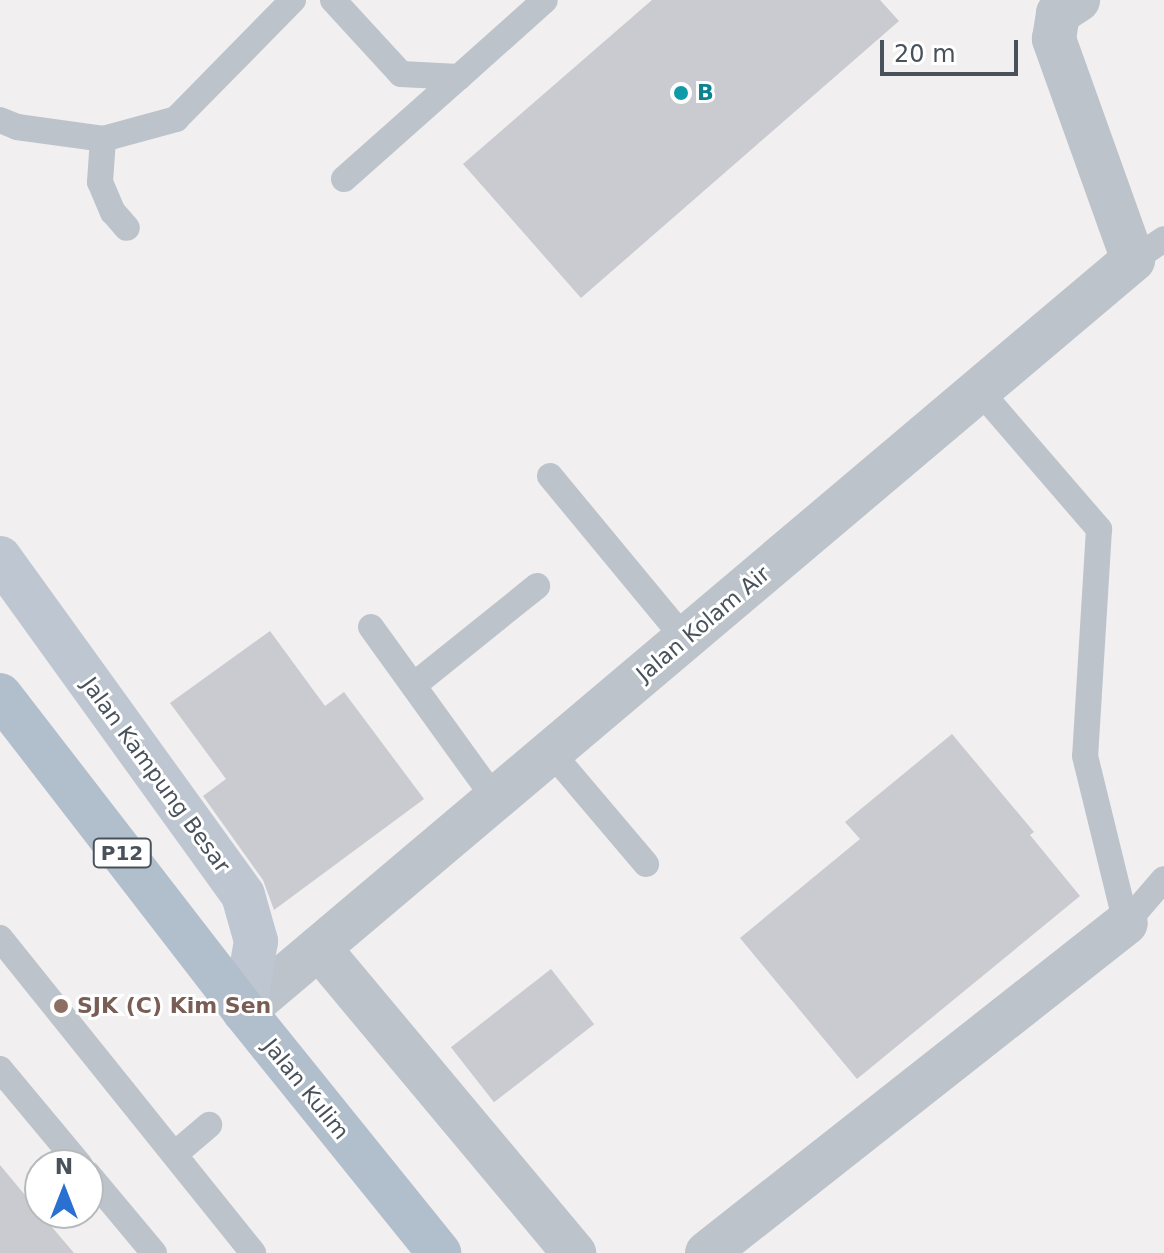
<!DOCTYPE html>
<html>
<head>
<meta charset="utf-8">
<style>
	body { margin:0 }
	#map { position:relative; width:1164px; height:1253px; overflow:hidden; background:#f1efef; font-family:"DejaVu Sans",sans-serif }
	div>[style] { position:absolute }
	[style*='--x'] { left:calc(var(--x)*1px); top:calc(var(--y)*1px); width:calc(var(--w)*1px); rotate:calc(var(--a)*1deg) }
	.building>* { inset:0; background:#c9cbd1; transform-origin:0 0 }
	.lane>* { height:26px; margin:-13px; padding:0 13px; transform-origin:13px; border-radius:13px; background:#bcc3cb }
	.street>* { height:44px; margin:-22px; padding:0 22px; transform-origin:22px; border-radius:22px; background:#bcc3cb }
	.secondary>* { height:44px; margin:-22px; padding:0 22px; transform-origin:22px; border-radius:22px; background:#bec7d1 }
	.primary>* { height:44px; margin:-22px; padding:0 22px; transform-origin:22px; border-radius:22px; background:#b1becb }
	.dots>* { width:22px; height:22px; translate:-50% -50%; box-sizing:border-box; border:4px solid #fff; border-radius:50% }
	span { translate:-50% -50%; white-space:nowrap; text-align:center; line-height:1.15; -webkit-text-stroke:6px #fff; paint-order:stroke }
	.shield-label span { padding:2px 6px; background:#fff; border:2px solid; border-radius:6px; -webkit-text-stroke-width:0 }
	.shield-label { font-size:20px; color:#49525b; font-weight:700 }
	.culture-label { font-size:22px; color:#0d838f; font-weight:700 }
	.left { translate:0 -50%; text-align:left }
	.street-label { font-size:22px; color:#49525b }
	.education-label { font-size:22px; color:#785e54; font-weight:700 }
	.north { position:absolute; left:24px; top:1149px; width:80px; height:80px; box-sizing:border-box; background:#fff; border:2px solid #b6babd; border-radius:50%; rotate:0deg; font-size:22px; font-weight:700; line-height:32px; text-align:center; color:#49525b }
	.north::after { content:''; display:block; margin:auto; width:28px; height:36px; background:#2970d1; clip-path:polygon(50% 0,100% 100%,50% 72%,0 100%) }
	.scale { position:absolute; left:880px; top:40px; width:138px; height:36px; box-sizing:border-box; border:4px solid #49525b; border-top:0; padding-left:10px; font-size:24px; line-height:28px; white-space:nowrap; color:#49525b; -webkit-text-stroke:6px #fff; paint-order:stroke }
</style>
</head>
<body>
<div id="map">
	<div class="building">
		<i style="clip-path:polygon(652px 0,880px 0,899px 21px,581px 298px,463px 164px)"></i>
		<i style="clip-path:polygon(270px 631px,325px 706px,344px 692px,424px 799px,274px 910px,263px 880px,203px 796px,226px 779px,170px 703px)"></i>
		<i style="clip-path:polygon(952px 734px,1034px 832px,1030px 835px,1080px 896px,857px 1079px,740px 938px,860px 839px,845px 822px)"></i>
		<i style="left:551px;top:969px;width:70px;height:127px;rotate:52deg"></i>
		<i style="clip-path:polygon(0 1165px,40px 1213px,74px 1253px,0 1253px)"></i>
	</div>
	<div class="lane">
		<i style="--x:333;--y:0;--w:100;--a:47.4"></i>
		<i style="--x:401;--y:74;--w:58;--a:3"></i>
		<i style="--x:459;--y:77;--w:115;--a:-41.8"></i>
		<i style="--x:0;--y:120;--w:18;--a:22"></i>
		<i style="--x:17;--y:127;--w:87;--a:7.9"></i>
		<i style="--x:103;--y:139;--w:76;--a:-15.3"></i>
		<i style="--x:176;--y:119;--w:167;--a:-45.5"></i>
		<i style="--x:103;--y:139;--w:43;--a:94"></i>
		<i style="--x:100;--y:182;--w:33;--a:67"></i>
		<i style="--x:113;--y:212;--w:21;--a:49"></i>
		<i style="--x:344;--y:179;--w:154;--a:-41.6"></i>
		<i style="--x:1133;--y:260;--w:37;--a:-34"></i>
		<i style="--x:979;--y:390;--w:184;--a:49.2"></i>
		<i style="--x:1099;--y:529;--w:227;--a:93.5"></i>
		<i style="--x:1085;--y:756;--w:172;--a:76.2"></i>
		<i style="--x:550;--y:476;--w:212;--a:50.4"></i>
		<i style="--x:371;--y:627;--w:212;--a:54.2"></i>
		<i style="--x:414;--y:685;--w:158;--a:-38.8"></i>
		<i style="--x:551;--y:752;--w:147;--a:49.7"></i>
		<i style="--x:1126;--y:923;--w:58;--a:-49.2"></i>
		<i style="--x:0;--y:938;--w:404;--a:51.2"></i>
		<i style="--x:0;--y:1069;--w:125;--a:50.2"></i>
		<i style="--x:175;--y:1154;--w:45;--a:-40.5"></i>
		<i style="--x:88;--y:1174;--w:103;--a:50.1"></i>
	</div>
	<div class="street">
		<i style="--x:319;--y:948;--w:398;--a:50.1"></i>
		<i style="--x:244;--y:1011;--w:1164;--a:-40.19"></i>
		<i style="--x:1133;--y:260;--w:235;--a:-109.7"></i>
		<i style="--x:1054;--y:39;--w:26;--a:-81"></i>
		<i style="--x:1058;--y:13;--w:24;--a:-33"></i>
		<i style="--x:707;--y:1253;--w:533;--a:-38.22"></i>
	</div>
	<div class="secondary">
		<i style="--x:0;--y:558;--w:415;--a:54.2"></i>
		<i style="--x:243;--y:895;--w:48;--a:74.2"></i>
		<i style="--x:256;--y:941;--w:71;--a:99.7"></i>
	</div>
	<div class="primary">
		<i style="--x:0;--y:695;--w:399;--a:52.3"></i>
		<i style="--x:244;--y:1011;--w:311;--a:51.1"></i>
	</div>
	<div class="dots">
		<i style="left:681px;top:93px;background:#0f9aa8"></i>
		<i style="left:61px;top:1006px;background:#8d6e63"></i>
	</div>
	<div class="shield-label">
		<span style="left:122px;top:853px">P12</span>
	</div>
	<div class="culture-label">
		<span class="left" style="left:697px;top:93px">B</span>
	</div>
	<div class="street-label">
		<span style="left:703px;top:624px;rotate:-40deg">Jalan Kolam Air</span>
		<span style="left:156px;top:775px;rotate:54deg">Jalan Kampung Besar</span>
		<span style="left:306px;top:1089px;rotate:51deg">Jalan Kulim</span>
	</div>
	<div class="education-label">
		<span class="left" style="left:77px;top:1006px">SJK (C) Kim Sen</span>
	</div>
	<div class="north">N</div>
	<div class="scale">20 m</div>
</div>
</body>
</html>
